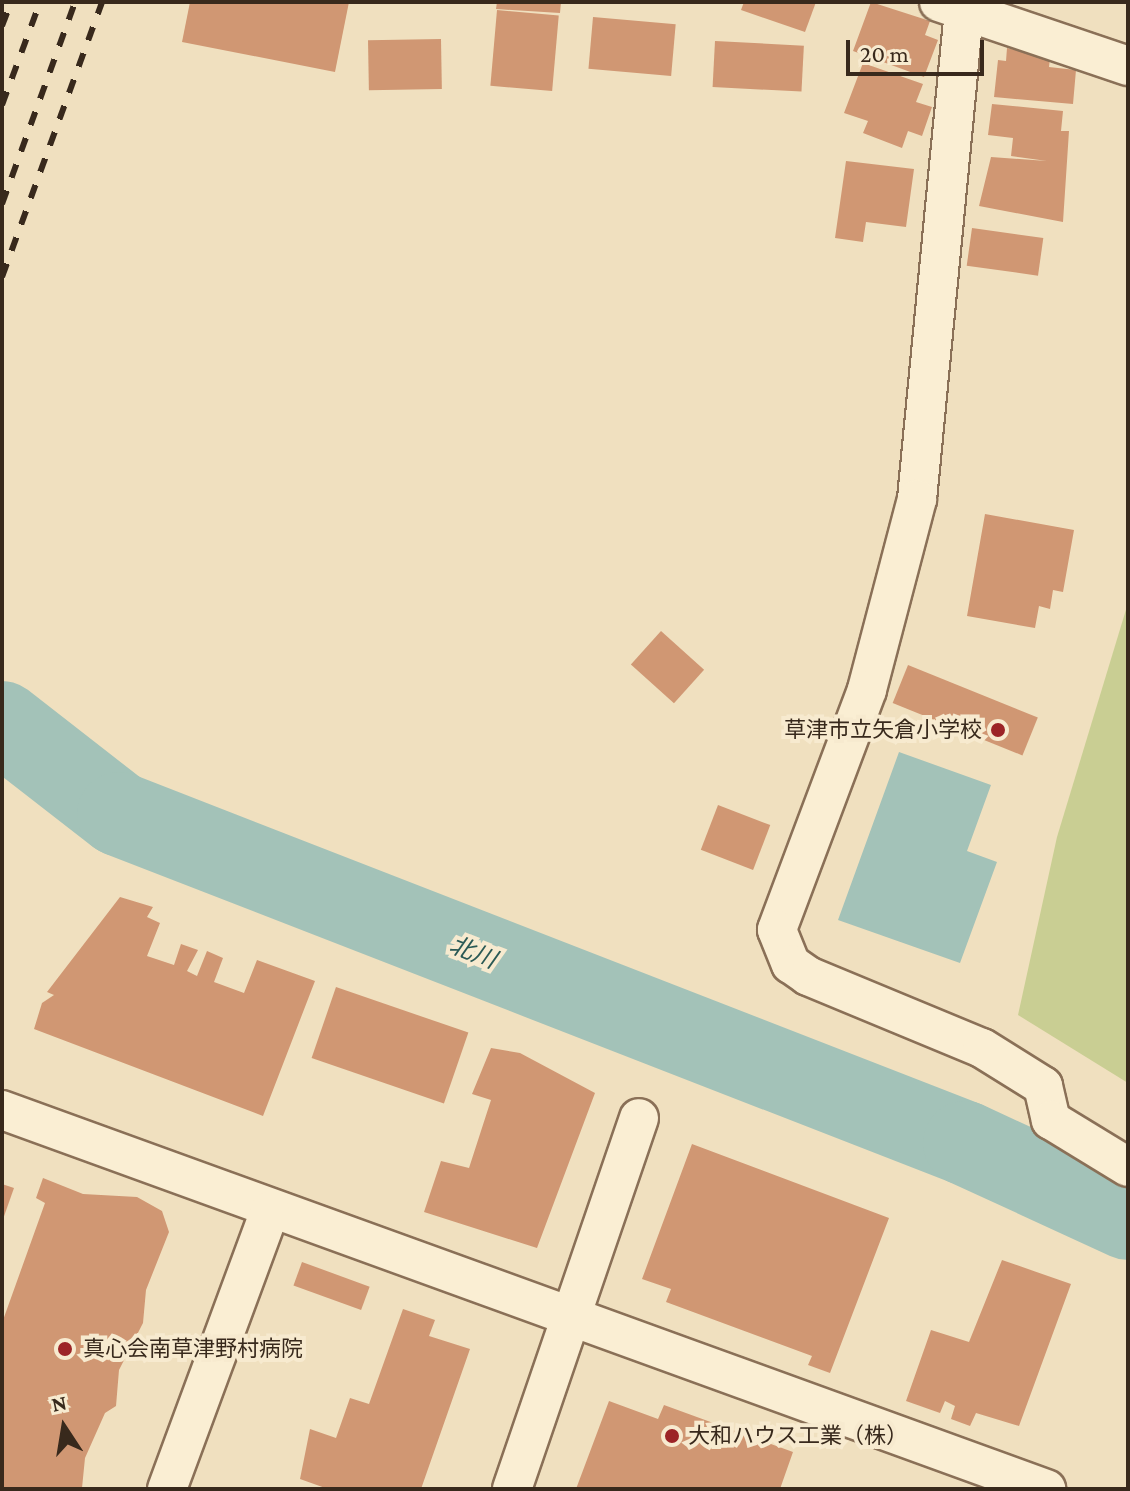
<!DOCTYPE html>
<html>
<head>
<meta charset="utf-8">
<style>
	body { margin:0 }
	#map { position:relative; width:1130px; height:1491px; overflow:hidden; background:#f0e0bf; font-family:"Crimson Pro","Noto Sans JP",serif }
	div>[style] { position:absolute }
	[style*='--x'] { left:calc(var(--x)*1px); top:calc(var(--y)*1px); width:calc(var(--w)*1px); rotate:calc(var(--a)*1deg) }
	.green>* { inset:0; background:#c9ce93 }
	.water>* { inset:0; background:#a3c2b8 }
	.river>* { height:84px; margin:-42px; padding:0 42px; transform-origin:42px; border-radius:42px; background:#a3c2b8 }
	.building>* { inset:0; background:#d09773; transform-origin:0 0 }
	.roads { filter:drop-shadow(2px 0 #8a7057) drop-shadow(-2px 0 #8a7057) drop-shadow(0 2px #8a7057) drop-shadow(0 -2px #8a7057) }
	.street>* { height:38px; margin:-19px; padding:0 19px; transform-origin:19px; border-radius:19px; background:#faeed3 }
	.rail>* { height:6px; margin-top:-3px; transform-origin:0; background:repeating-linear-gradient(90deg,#38291c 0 14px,transparent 0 28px) }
	.dots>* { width:22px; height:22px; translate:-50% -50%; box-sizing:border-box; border:4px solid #f7eacf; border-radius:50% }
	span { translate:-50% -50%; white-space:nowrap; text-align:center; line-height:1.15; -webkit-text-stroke:8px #f7eacf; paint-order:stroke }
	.poi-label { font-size:22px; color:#38291c }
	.right { translate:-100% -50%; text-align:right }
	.left { translate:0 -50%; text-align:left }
	.water-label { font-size:24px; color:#2a5955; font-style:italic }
	.frame { position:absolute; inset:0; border:4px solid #38291c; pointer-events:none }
	.north { position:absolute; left:24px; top:1387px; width:80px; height:80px; -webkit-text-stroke:6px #f7eacf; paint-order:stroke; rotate:348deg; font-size:22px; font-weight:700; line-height:32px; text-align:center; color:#38291c }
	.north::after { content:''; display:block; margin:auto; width:28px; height:36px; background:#38291c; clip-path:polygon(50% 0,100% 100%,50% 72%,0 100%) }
	.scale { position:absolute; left:846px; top:40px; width:138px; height:36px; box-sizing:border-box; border:4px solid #38291c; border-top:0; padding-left:10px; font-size:24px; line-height:28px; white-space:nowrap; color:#38291c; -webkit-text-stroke:6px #f7eacf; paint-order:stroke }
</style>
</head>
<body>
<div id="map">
	<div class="green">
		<i style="clip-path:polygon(1128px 603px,1128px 1083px,1018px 1015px,1057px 837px)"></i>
	</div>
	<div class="water">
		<i style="clip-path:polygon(899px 752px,991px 785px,967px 851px,997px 862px,960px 963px,838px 920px)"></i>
	</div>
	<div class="river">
		<i style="--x:2;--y:723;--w:148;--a:37.9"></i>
		<i style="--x:119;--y:814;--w:908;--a:21.25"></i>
		<i style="--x:965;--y:1143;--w:179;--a:24.7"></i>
	</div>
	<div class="building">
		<i style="clip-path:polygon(190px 2px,349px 2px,335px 72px,182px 42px)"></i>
		<i style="clip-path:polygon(497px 2px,561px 2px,560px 13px,496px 9px)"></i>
		<i style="clip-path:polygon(744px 2px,816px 2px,805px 32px,741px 10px)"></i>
		<i style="clip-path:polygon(871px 2px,930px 21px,925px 35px,938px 40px,924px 77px,853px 51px)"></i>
		<i style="left:497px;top:10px;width:62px;height:76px;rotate:5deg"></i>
		<i style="left:593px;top:17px;width:83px;height:52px;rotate:5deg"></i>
		<i style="left:441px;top:39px;width:50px;height:73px;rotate:89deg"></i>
		<i style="left:715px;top:41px;width:89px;height:46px;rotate:3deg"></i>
		<i style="clip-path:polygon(1007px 48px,1050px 58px,1049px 67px,1076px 70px,1073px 104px,994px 97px,998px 60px,1006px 61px)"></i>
		<i style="clip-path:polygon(863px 63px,923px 84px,916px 102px,932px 107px,922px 136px,908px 131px,902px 148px,863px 133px,868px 121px,844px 113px)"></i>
		<i style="clip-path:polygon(992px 104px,1063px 111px,1061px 131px,1069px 131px,1063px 222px,979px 206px,991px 157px,1047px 161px,1011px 156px,1013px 138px,988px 135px)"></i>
		<i style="clip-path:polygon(846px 161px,914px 169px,906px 227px,866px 222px,863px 242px,835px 238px)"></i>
		<i style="left:972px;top:228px;width:72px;height:38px;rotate:8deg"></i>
		<i style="clip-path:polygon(985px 514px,1074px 530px,1063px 592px,1053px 590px,1050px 609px,1039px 606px,1035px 628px,967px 616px)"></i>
		<i style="left:661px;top:631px;width:58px;height:45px;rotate:42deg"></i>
		<i style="left:908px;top:665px;width:140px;height:41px;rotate:22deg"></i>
		<i style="left:718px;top:805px;width:56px;height:48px;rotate:21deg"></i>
		<i style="clip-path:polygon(120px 897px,153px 907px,147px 917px,160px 923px,147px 956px,174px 965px,181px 944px,198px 950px,187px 971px,197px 976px,207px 951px,223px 958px,214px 982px,244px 993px,257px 960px,315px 981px,263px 1116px,34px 1029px,42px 1003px,54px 995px,47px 992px)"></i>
		<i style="left:336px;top:987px;width:140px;height:75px;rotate:19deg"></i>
		<i style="clip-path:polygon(491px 1048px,520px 1053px,595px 1093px,537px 1248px,424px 1212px,441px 1161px,469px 1168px,491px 1100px,472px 1094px)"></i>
		<i style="clip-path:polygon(692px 1144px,889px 1218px,830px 1373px,808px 1365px,812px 1356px,666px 1302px,671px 1289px,642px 1279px)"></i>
		<i style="clip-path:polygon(43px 1178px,83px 1194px,137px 1197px,162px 1211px,169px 1232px,146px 1290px,143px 1323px,119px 1370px,116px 1406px,105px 1413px,85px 1458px,82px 1488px,2px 1489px,2px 1323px,45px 1203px,36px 1198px)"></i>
		<i style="clip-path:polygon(2px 1184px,14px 1188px,2px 1222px)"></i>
		<i style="clip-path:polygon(1002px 1260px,1071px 1284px,1019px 1426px,976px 1413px,970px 1426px,951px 1419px,955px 1406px,945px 1401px,940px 1413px,906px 1401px,931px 1330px,969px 1342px)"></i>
		<i style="left:302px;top:1262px;width:72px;height:25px;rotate:20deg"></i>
		<i style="clip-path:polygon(403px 1309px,435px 1320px,429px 1336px,470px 1349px,421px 1489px,328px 1489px,300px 1479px,310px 1429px,336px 1438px,350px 1398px,369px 1404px)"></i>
		<i style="clip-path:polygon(609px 1401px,658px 1419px,664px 1405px,793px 1452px,780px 1489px,576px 1489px)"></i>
	</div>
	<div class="roads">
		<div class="street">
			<i style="--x:939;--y:2;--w:200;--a:18.7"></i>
			<i style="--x:964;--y:11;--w:490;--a:95.5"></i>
			<i style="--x:917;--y:499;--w:197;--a:104.7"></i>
			<i style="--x:867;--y:690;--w:256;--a:110.6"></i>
			<i style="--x:777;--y:930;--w:37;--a:68"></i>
			<i style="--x:791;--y:964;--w:21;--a:35"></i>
			<i style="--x:808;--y:976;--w:188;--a:22.5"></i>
			<i style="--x:982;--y:1048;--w:72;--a:31.9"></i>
			<i style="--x:1043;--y:1086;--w:35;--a:77"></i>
			<i style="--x:1051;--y:1120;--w:90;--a:31.4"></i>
			<i style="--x:2;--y:1110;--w:1111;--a:19.95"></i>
			<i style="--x:167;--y:1489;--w:297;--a:-69.7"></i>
			<i style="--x:512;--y:1489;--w:392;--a:-71.1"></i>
		</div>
	</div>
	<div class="rail">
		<i style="--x:2;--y:26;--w:26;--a:-69"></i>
		<i style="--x:2;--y:105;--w:110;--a:-69.7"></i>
		<i style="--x:2;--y:204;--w:215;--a:-70.1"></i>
		<i style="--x:2;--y:277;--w:293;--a:-70"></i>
	</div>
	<div class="dots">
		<i style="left:998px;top:730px;background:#9c2427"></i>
		<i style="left:65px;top:1349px;background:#9c2427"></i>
		<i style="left:672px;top:1436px;background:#9c2427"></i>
	</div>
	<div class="poi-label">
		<span class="right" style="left:982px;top:730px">草津市立矢倉小学校</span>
		<span class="left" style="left:83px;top:1349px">真心会南草津野村病院</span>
		<span class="left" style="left:688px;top:1436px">大和ハウス工業（株）</span>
	</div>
	<div class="water-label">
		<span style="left:473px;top:952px;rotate:21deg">北川</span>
	</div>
	<div class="frame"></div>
	<div class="north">N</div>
	<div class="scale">20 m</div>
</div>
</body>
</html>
